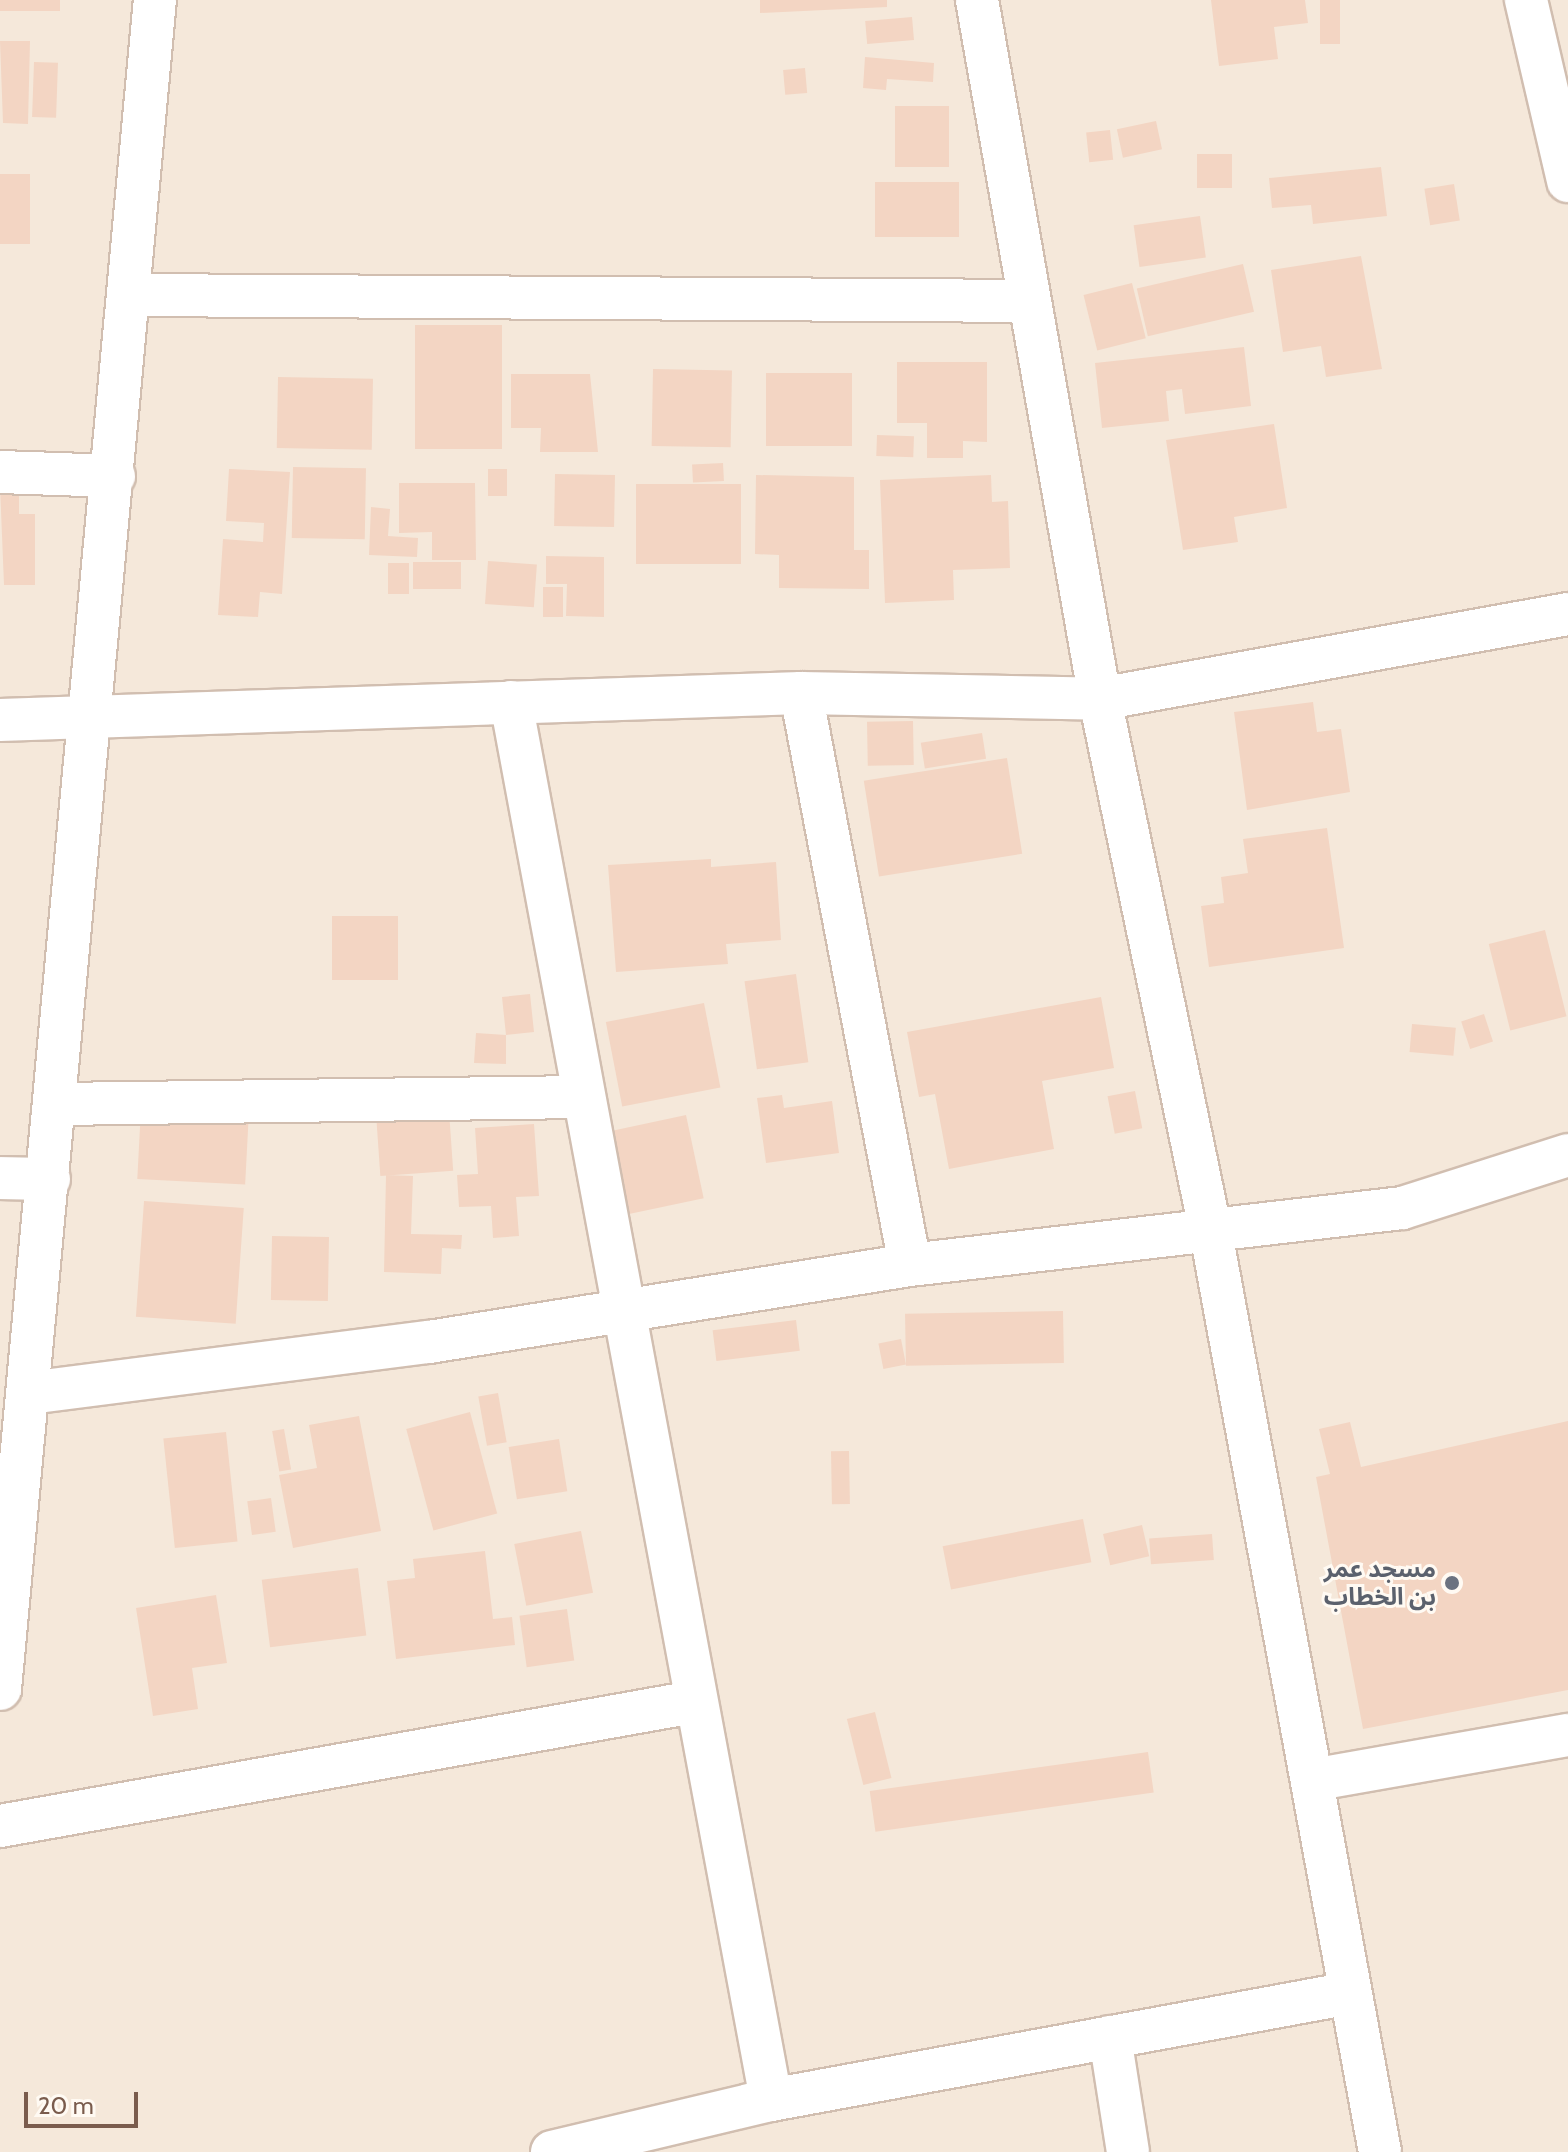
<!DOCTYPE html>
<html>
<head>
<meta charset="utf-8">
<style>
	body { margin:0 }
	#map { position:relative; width:1568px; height:2152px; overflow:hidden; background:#fdf6ec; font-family:Cabin,"Noto Sans Arabic",sans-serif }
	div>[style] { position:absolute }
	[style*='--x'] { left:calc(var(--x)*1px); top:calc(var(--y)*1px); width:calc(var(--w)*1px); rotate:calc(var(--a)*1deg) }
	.residential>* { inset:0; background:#f5e8da; transform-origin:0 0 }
	.building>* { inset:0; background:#f3d5c3; transform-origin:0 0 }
	.roads { filter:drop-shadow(2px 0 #d1beb0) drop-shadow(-2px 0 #d1beb0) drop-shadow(0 2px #d1beb0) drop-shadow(0 -2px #d1beb0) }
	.minor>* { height:42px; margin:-21px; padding:0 21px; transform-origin:21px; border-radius:21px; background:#fff }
	.dots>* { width:22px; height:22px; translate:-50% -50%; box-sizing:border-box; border:4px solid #fffaf3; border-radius:50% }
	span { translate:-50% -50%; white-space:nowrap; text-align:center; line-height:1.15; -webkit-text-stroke:6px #fffaf3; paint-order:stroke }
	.worship-label { font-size:24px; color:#5b616d; font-weight:700 }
	.right { translate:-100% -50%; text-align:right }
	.scale { position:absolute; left:24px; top:2092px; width:114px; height:36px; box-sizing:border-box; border:4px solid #7a5c4d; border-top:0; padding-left:10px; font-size:24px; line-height:28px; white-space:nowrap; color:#7a5c4d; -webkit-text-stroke:6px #fffaf3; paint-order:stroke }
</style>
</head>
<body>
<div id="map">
	<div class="residential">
		<i style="left:0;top:0;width:1568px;height:2152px"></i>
	</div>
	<div class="building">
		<i style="left:0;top:0;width:60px;height:11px"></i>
		<i style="clip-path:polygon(760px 0,887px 0,887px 7px,760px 13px)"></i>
		<i style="clip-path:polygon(1211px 0,1305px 0,1308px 23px,1274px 27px,1278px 59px,1219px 66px)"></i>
		<i style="left:1320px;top:0;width:20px;height:44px"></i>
		<i style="left:912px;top:17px;width:23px;height:47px;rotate:85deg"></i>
		<i style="clip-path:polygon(0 41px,30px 41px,28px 124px,3px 123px)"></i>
		<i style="clip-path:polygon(865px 57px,934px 63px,933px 82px,887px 79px,886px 90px,863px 88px)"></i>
		<i style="left:34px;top:62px;width:24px;height:55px;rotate:2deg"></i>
		<i style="left:805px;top:68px;width:25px;height:22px;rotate:85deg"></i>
		<i style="left:895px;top:106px;width:54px;height:61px"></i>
		<i style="left:1156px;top:121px;width:29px;height:40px;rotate:78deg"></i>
		<i style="left:1110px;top:130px;width:30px;height:24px;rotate:84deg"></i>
		<i style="left:1197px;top:154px;width:35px;height:34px"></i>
		<i style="clip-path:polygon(1381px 167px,1387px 216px,1313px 224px,1311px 205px,1272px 208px,1269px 178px)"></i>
		<i style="left:0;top:174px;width:30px;height:70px"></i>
		<i style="left:875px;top:182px;width:84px;height:55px"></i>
		<i style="left:1454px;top:184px;width:37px;height:30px;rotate:81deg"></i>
		<i style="left:1200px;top:216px;width:42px;height:67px;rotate:82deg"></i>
		<i style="clip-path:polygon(1361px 256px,1382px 369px,1326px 377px,1321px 346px,1283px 352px,1271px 270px)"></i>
		<i style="left:1243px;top:264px;width:49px;height:109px;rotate:77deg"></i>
		<i style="left:1132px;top:283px;width:57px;height:50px;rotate:76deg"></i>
		<i style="left:415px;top:325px;width:87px;height:124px"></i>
		<i style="clip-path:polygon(1244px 347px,1251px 406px,1185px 414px,1182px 389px,1166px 391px,1169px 421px,1102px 428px,1095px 363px)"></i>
		<i style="clip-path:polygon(897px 362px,987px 362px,987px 442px,963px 441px,963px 458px,927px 458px,927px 423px,897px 423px)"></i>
		<i style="left:653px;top:369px;width:79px;height:77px;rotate:1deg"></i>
		<i style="left:852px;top:373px;width:73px;height:86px;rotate:90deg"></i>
		<i style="clip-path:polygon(511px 374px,590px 374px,598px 452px,540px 452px,541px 428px,511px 428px)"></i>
		<i style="left:278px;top:377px;width:95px;height:71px;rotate:1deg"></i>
		<i style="clip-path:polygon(1274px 424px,1287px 508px,1234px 517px,1238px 542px,1183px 550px,1166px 440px)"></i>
		<i style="left:877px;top:435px;width:37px;height:21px;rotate:2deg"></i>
		<i style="left:723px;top:463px;width:18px;height:31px;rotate:87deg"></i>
		<i style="left:293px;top:467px;width:73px;height:71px;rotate:1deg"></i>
		<i style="clip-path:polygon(229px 469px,290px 472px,282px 594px,260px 592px,258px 617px,218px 615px,223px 539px,263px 542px,264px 523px,226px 521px)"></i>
		<i style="left:488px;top:469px;width:19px;height:27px"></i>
		<i style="left:555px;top:474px;width:60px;height:52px;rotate:1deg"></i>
		<i style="clip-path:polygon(756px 475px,854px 477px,854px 550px,869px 550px,869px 589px,779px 588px,779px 555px,755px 554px)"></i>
		<i style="clip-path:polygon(991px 475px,992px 502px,1008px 501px,1010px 568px,953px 570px,954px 600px,885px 603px,880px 480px)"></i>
		<i style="clip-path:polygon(399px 483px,475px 483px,476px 560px,432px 560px,432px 532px,399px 533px)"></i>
		<i style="left:636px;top:484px;width:105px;height:80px"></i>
		<i style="clip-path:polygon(0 486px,19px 486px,19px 514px,35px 514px,35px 585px,4px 585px)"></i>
		<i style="clip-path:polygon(371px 507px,390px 509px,388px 536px,418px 538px,417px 557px,369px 555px)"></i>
		<i style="clip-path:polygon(546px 556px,604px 557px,604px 617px,566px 616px,567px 584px,546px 584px)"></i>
		<i style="left:488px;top:561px;width:49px;height:43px;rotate:4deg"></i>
		<i style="left:413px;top:562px;width:48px;height:27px"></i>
		<i style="left:388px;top:563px;width:21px;height:31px"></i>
		<i style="left:543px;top:587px;width:20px;height:30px"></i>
		<i style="clip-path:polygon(1313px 702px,1317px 732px,1341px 729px,1350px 792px,1247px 810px,1234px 712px)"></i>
		<i style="left:913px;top:721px;width:44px;height:46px;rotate:89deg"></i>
		<i style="left:982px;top:733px;width:26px;height:62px;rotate:81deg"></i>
		<i style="left:1007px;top:758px;width:97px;height:145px;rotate:81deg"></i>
		<i style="clip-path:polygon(1327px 828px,1344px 948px,1209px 967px,1201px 906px,1224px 903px,1221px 877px,1248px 873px,1243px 839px)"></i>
		<i style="clip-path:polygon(711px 859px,711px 867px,776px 862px,781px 940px,726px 944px,728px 964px,616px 972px,608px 865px)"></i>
		<i style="left:332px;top:916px;width:66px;height:64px"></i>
		<i style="left:1545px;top:930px;width:89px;height:58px;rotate:76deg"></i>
		<i style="left:796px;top:974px;width:89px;height:52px;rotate:82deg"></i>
		<i style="clip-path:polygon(530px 994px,534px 1032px,506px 1035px,506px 1064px,474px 1063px,476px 1033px,506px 1035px,502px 997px)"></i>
		<i style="clip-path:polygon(1101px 997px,1114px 1068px,1042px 1081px,1054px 1149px,949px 1169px,935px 1094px,919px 1097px,907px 1032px)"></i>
		<i style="left:704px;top:1003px;width:86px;height:100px;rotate:79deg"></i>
		<i style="left:1484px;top:1014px;width:29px;height:24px;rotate:72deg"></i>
		<i style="left:1412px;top:1024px;width:44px;height:28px;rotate:5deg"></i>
		<i style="left:1135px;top:1091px;width:38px;height:28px;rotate:79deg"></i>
		<i style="clip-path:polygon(782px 1095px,784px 1108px,832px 1101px,839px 1153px,766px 1163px,757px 1098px)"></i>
		<i style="left:141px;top:1108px;width:108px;height:71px;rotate:3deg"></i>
		<i style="left:449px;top:1111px;width:60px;height:73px;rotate:86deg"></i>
		<i style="left:686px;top:1115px;width:85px;height:92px;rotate:78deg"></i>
		<i style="clip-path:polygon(534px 1124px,539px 1196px,516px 1197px,519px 1236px,493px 1238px,491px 1206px,459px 1207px,457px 1175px,478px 1174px,475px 1128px)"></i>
		<i style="clip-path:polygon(386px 1175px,413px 1176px,411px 1234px,462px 1235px,461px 1249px,442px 1248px,441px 1274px,384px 1272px)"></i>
		<i style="left:144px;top:1201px;width:100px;height:116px;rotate:4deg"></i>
		<i style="left:272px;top:1236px;width:57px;height:64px;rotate:1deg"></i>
		<i style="left:1063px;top:1311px;width:52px;height:158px;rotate:89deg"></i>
		<i style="left:796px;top:1320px;width:31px;height:84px;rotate:83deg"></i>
		<i style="left:901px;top:1339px;width:26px;height:23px;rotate:79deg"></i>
		<i style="left:498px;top:1393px;width:50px;height:20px;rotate:80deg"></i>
		<i style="left:470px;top:1412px;width:105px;height:66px;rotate:75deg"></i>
		<i style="clip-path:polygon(359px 1416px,381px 1531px,293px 1548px,279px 1475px,317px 1468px,309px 1425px)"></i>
		<i style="clip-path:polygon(1568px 1421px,1568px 1690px,1363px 1729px,1316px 1477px,1330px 1474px,1319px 1429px,1350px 1422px,1361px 1467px)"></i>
		<i style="left:284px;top:1429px;width:41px;height:12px;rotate:80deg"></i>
		<i style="left:226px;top:1432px;width:110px;height:63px;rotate:84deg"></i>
		<i style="left:559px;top:1439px;width:53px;height:51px;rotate:81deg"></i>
		<i style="left:849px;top:1451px;width:53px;height:18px;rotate:89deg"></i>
		<i style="left:271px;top:1498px;width:34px;height:24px;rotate:82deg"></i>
		<i style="left:1083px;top:1519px;width:44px;height:143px;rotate:79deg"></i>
		<i style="left:1142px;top:1525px;width:32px;height:40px;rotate:77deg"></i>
		<i style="left:581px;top:1531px;width:63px;height:68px;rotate:79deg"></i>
		<i style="left:1212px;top:1534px;width:26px;height:63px;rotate:86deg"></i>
		<i style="clip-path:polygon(485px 1551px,493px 1619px,512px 1617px,515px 1645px,396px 1659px,387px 1581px,415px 1578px,413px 1559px)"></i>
		<i style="left:358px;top:1568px;width:68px;height:97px;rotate:83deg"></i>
		<i style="clip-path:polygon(216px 1595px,227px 1663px,192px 1668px,198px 1709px,153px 1716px,136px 1608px)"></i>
		<i style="left:567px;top:1609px;width:52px;height:48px;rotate:82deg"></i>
		<i style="left:875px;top:1712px;width:68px;height:29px;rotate:76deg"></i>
		<i style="left:1148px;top:1752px;width:41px;height:281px;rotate:82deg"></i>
	</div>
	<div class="roads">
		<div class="minor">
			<i style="--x:977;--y:0;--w:710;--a:80.02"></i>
			<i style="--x:1100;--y:699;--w:545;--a:78.26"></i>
			<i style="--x:1211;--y:1233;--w:934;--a:79.58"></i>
			<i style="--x:1526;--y:0;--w:186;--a:76.9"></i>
			<i style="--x:132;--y:295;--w:895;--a:0.38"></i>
			<i style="--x:0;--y:472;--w:114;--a:2"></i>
			<i style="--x:801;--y:693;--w:582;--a:79.21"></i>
			<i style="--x:511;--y:702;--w:1422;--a:79.46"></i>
			<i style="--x:0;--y:720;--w:801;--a:-1.93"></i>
			<i style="--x:801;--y:693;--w:299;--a:1.1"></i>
			<i style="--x:1100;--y:699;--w:476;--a:-10.3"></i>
			<i style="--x:56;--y:1104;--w:525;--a:-0.76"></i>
			<i style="--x:0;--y:1178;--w:49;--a:1.2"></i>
			<i style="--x:29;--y:1393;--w:403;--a:-7.3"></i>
			<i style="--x:429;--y:1342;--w:487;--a:-9.1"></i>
			<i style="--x:910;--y:1265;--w:495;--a:-6.6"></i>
			<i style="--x:1402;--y:1208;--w:174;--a:-17.7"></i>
			<i style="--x:0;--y:1689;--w:1696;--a:-84.76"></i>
			<i style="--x:1312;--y:1780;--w:260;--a:-10"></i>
			<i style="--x:0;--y:1826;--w:704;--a:-10.14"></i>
			<i style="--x:1110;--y:2037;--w:116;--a:81.1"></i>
			<i style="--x:552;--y:2152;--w:225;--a:-13.4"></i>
			<i style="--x:771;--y:2100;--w:589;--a:-10.47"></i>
		</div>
	</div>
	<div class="dots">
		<i style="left:1452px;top:1583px;background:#6b7280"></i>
	</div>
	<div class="worship-label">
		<span class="right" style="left:1436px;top:1583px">مسجد عمر<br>بن الخطاب</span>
	</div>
	<div class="scale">20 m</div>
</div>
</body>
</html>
